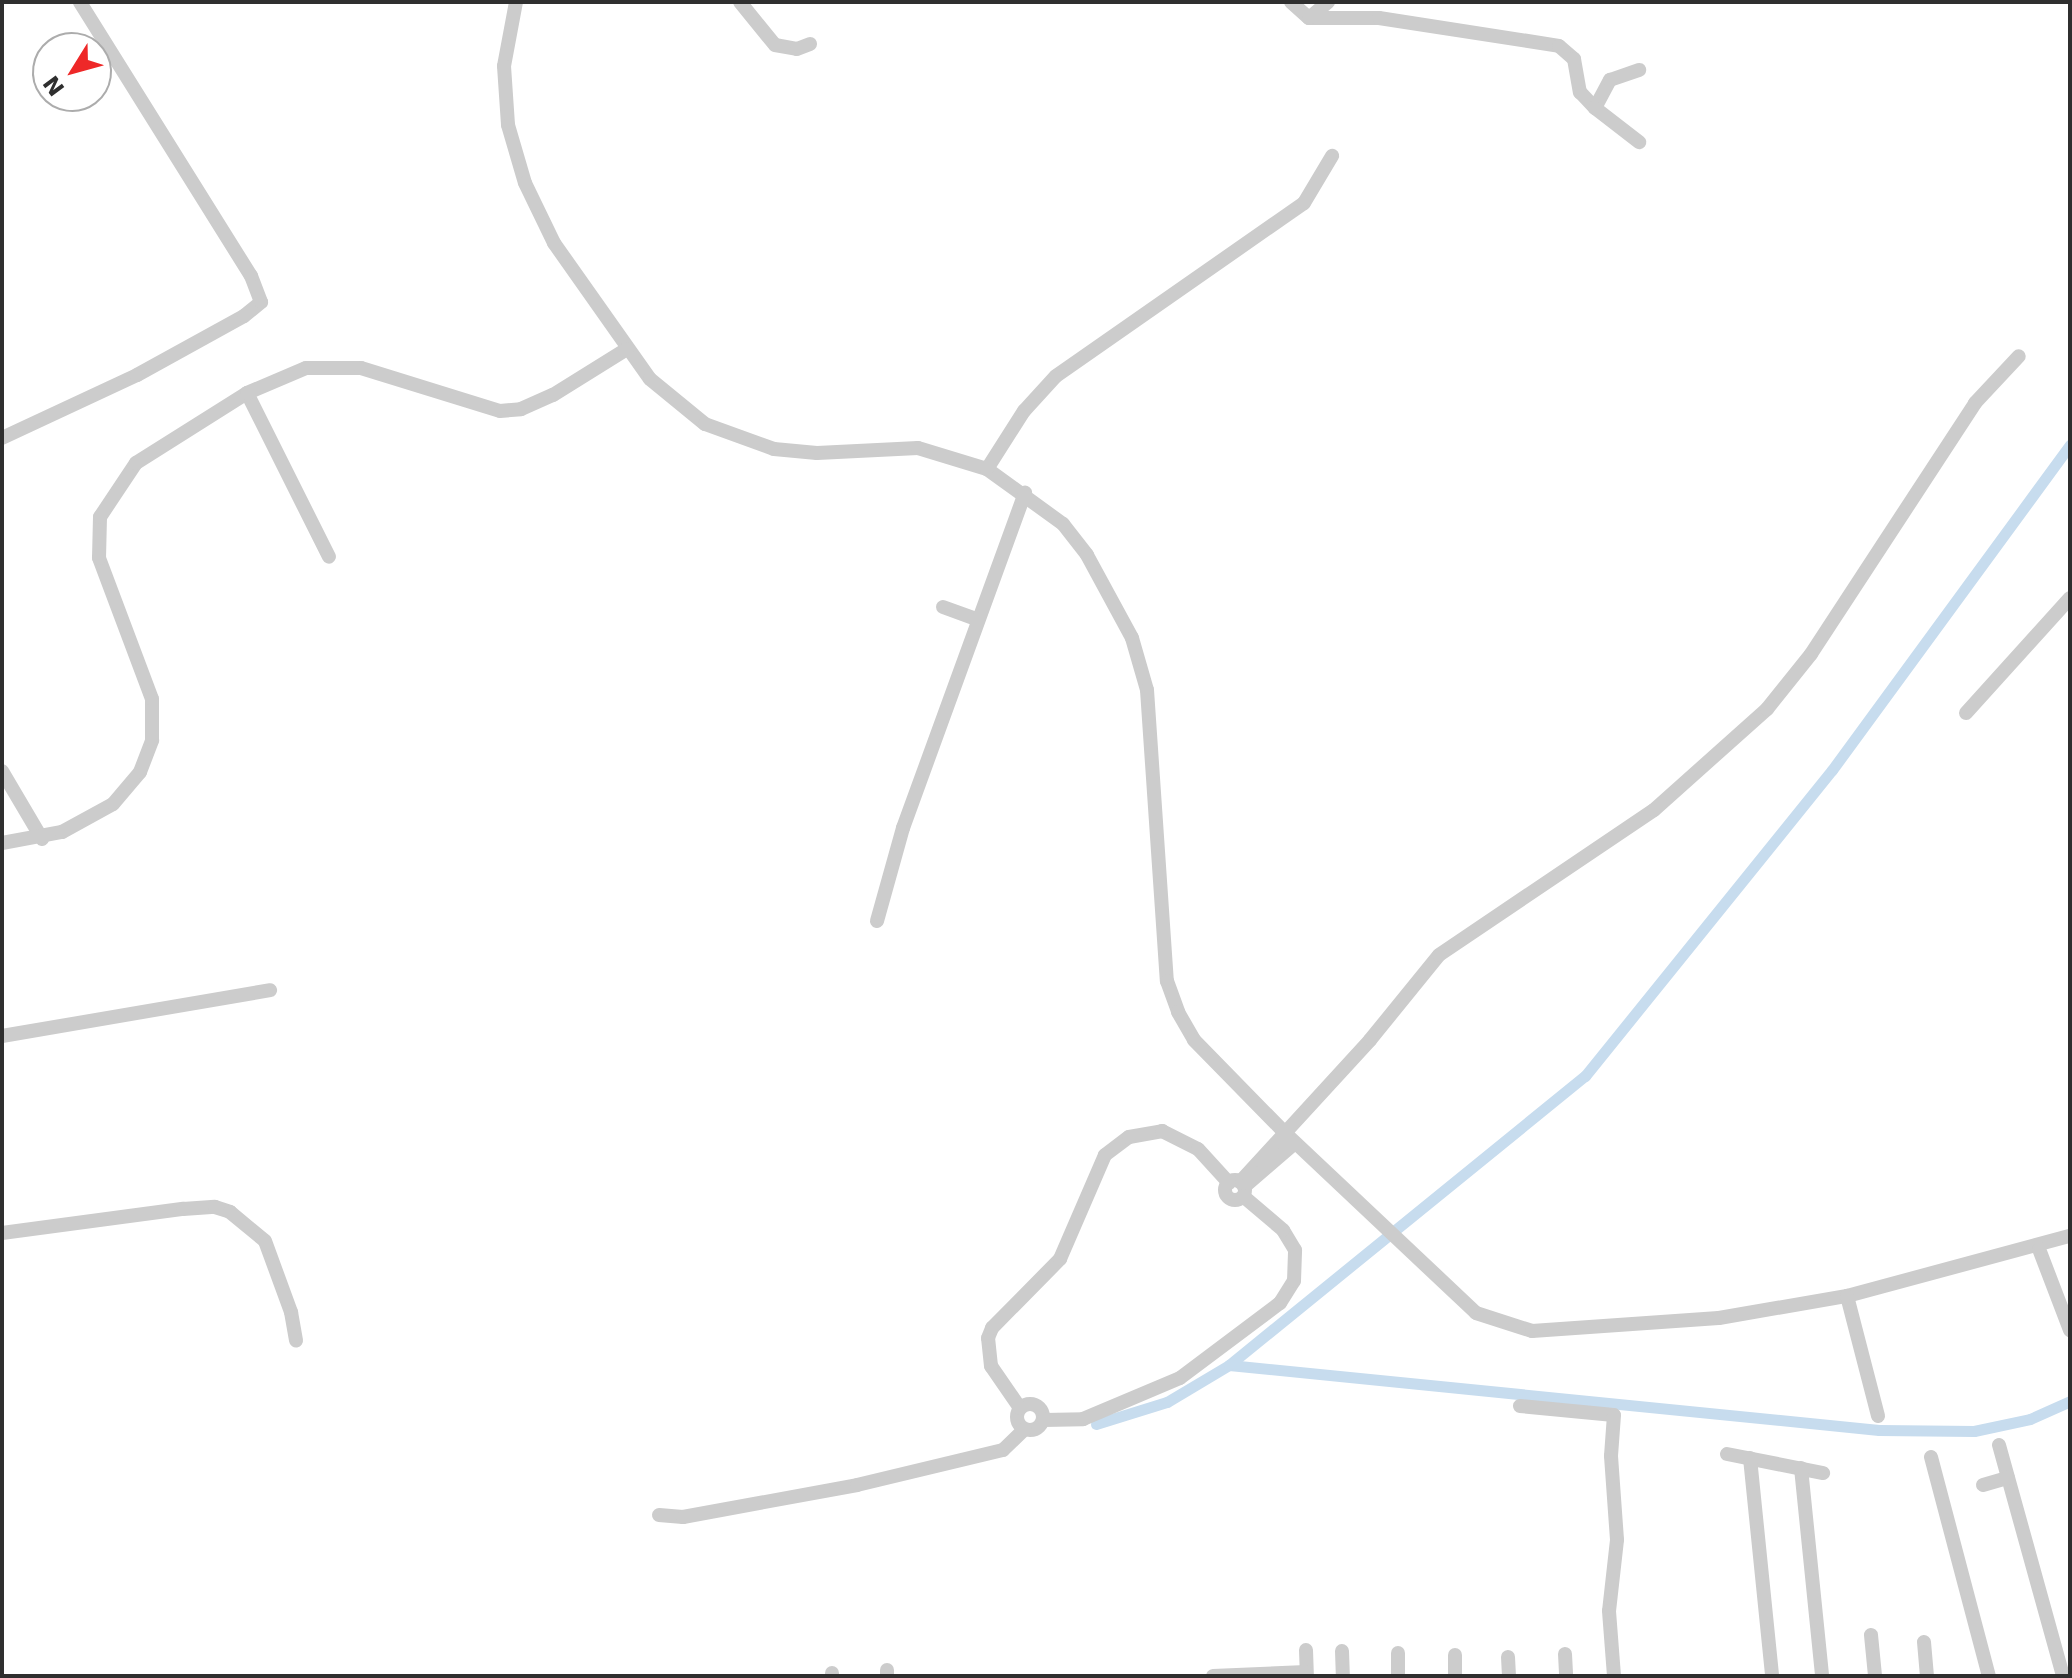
<!DOCTYPE html>
<html>
<head>
<meta charset="utf-8">
<style>
	body { margin:0 }
	#map { position:relative; width:2072px; height:1678px; overflow:hidden; background:#fff; font-family:"DejaVu Sans",sans-serif }
	div>[style] { position:absolute }
	[style*='--x'] { left:calc(var(--x)*1px); top:calc(var(--y)*1px); width:calc(var(--w)*1px); rotate:calc(var(--a)*1deg) }
	.canal>* { height:11px; margin:-5.5px; padding:0 5.5px; transform-origin:5.5px; border-radius:5.5px; background:#c7dcee }
	.minor>* { height:14px; margin:-7px; padding:0 7px; transform-origin:7px; border-radius:7px; background:#ccc }
	.minor>.ring { margin:-7px; padding:0; box-sizing:content-box; background:none; border:14px solid #ccc; border-radius:50% }
	span { translate:-50% -50%; white-space:nowrap; text-align:center; line-height:1.15; -webkit-text-stroke:8px #fff; paint-order:stroke }
	.frame { position:absolute; inset:0; border:4px solid #2f2f2f; pointer-events:none }
	.north { position:absolute; left:32px; top:32px; width:80px; height:80px; box-sizing:border-box; background:#fff; border:2px solid #acacac; border-radius:50%; rotate:233deg; font-size:22px; font-weight:700; line-height:32px; text-align:center; color:#2f2f2f }
	.north::after { content:''; display:block; margin:auto; width:28px; height:36px; background:#ee2828; clip-path:polygon(50% 0,100% 100%,50% 72%,0 100%) }
</style>
</head>
<body>
<div id="map">
	<div class="canal">
		<i style="--x:1229;--y:1365;--w:653;--a:5.71"></i>
		<i style="--x:1879;--y:1430;--w:95;--a:0.6"></i>
		<i style="--x:1974;--y:1431;--w:57;--a:-12.1"></i>
		<i style="--x:2030;--y:1419;--w:44;--a:-24.2"></i>
		<i style="--x:1096;--y:1424;--w:74;--a:-17.2"></i>
		<i style="--x:1167;--y:1402;--w:72;--a:-30.8"></i>
		<i style="--x:1229;--y:1365;--w:459;--a:-39.1"></i>
		<i style="--x:1585;--y:1076;--w:393;--a:-51.1"></i>
		<i style="--x:1832;--y:770;--w:403;--a:-53.8"></i>
	</div>
	<div class="minor">
		<i style="--x:516;--y:2;--w:65;--a:100.6"></i>
		<i style="--x:504;--y:66;--w:59;--a:86.1"></i>
		<i style="--x:508;--y:125;--w:60;--a:73.7"></i>
		<i style="--x:525;--y:183;--w:67;--a:64.2"></i>
		<i style="--x:554;--y:243;--w:166;--a:54.8"></i>
		<i style="--x:650;--y:379;--w:71;--a:39.3"></i>
		<i style="--x:705;--y:424;--w:73;--a:19.9"></i>
		<i style="--x:774;--y:449;--w:43;--a:5.3"></i>
		<i style="--x:817;--y:453;--w:101;--a:-2.8"></i>
		<i style="--x:918;--y:448;--w:72;--a:16.9"></i>
		<i style="--x:987;--y:469;--w:94;--a:35.9"></i>
		<i style="--x:1063;--y:524;--w:39;--a:52"></i>
		<i style="--x:1087;--y:555;--w:94;--a:61.5"></i>
		<i style="--x:1132;--y:638;--w:54;--a:73.9"></i>
		<i style="--x:1147;--y:690;--w:292;--a:86.1"></i>
		<i style="--x:1167;--y:981;--w:33;--a:70"></i>
		<i style="--x:1178;--y:1012;--w:32;--a:60"></i>
		<i style="--x:1194;--y:1040;--w:127;--a:45.6"></i>
		<i style="--x:1283;--y:1131;--w:265;--a:43.3"></i>
		<i style="--x:1476;--y:1313;--w:59;--a:17.8"></i>
		<i style="--x:1532;--y:1331;--w:187;--a:-4"></i>
		<i style="--x:1719;--y:1318;--w:130;--a:-9.8"></i>
		<i style="--x:1847;--y:1296;--w:231;--a:-15.1"></i>
		<i style="--x:740;--y:2;--w:55;--a:50.9"></i>
		<i style="--x:775;--y:45;--w:22;--a:10"></i>
		<i style="--x:797;--y:49;--w:14;--a:-21"></i>
		<i style="--x:1291;--y:2;--w:24;--a:42"></i>
		<i style="--x:1309;--y:18;--w:70;--a:0"></i>
		<i style="--x:1379;--y:18;--w:182;--a:8.8"></i>
		<i style="--x:1559;--y:46;--w:20;--a:41"></i>
		<i style="--x:1574;--y:59;--w:34;--a:80"></i>
		<i style="--x:1580;--y:92;--w:22;--a:47"></i>
		<i style="--x:1595;--y:108;--w:32;--a:-62"></i>
		<i style="--x:1610;--y:80;--w:31;--a:-19"></i>
		<i style="--x:1309;--y:18;--w:25;--a:-40"></i>
		<i style="--x:1595;--y:108;--w:56;--a:37.7"></i>
		<i style="--x:247;--y:393;--w:183;--a:63.4"></i>
		<i style="--x:2;--y:438;--w:149;--a:-25"></i>
		<i style="--x:137;--y:375;--w:122;--a:-28.9"></i>
		<i style="--x:244;--y:316;--w:22;--a:-39"></i>
		<i style="--x:261;--y:302;--w:28;--a:-111"></i>
		<i style="--x:251;--y:276;--w:323;--a:-122"></i>
		<i style="--x:987;--y:469;--w:69;--a:-57.5"></i>
		<i style="--x:1024;--y:411;--w:47;--a:-47.6"></i>
		<i style="--x:1056;--y:376;--w:302;--a:-34.9"></i>
		<i style="--x:1304;--y:203;--w:55;--a:-59.2"></i>
		<i style="--x:943;--y:607;--w:37;--a:20"></i>
		<i style="--x:1966;--y:713;--w:155;--a:-47.9"></i>
		<i style="--x:2;--y:771;--w:79;--a:59.5"></i>
		<i style="--x:2;--y:843;--w:61;--a:-10.4"></i>
		<i style="--x:62;--y:832;--w:58;--a:-28.8"></i>
		<i style="--x:113;--y:804;--w:42;--a:-49.8"></i>
		<i style="--x:140;--y:772;--w:34;--a:-69"></i>
		<i style="--x:152;--y:740;--w:41;--a:-90"></i>
		<i style="--x:152;--y:699;--w:151;--a:-110.6"></i>
		<i style="--x:99;--y:558;--w:41;--a:-88.6"></i>
		<i style="--x:100;--y:517;--w:65;--a:-56.3"></i>
		<i style="--x:136;--y:463;--w:131;--a:-32.2"></i>
		<i style="--x:247;--y:393;--w:64;--a:-23"></i>
		<i style="--x:306;--y:368;--w:55;--a:0"></i>
		<i style="--x:361;--y:368;--w:145;--a:17.2"></i>
		<i style="--x:500;--y:411;--w:21;--a:-5"></i>
		<i style="--x:521;--y:409;--w:35;--a:-24"></i>
		<i style="--x:553;--y:395;--w:87;--a:-31.9"></i>
		<i style="--x:877;--y:921;--w:97;--a:-74.4"></i>
		<i style="--x:903;--y:828;--w:357;--a:-70"></i>
		<i style="--x:2;--y:1036;--w:272;--a:-9.7"></i>
		<i class="ring" style="left:1225px;top:1180px;width:6px;height:6px"></i>
		<i style="--x:1240;--y:1182;--w:193;--a:-47.5"></i>
		<i style="--x:1370;--y:1040;--w:109;--a:-50.9"></i>
		<i style="--x:1439;--y:955;--w:259;--a:-34"></i>
		<i style="--x:1654;--y:810;--w:152;--a:-41.8"></i>
		<i style="--x:1767;--y:709;--w:70;--a:-51.3"></i>
		<i style="--x:1811;--y:654;--w:300;--a:-56.8"></i>
		<i style="--x:1975;--y:403;--w:64;--a:-46.9"></i>
		<i style="--x:1244;--y:1187;--w:67;--a:-40.8"></i>
		<i style="--x:2;--y:1233;--w:183;--a:-7.6"></i>
		<i style="--x:183;--y:1209;--w:32;--a:-4"></i>
		<i style="--x:215;--y:1207;--w:16;--a:18"></i>
		<i style="--x:230;--y:1212;--w:45;--a:39.6"></i>
		<i style="--x:265;--y:1241;--w:76;--a:69.9"></i>
		<i style="--x:291;--y:1312;--w:29;--a:80"></i>
		<i style="--x:2039;--y:1249;--w:87;--a:69.1"></i>
		<i style="--x:1847;--y:1296;--w:124;--a:75.5"></i>
		<i class="ring" style="left:1017px;top:1404px;width:12px;height:12px"></i>
		<i style="--x:1520;--y:1406;--w:94;--a:5.5"></i>
		<i style="--x:1614;--y:1415;--w:41;--a:94.2"></i>
		<i style="--x:1611;--y:1456;--w:84;--a:85.9"></i>
		<i style="--x:1617;--y:1540;--w:71;--a:96.4"></i>
		<i style="--x:1609;--y:1611;--w:65;--a:85.6"></i>
		<i style="--x:1020;--y:1408;--w:51;--a:-124.6"></i>
		<i style="--x:991;--y:1366;--w:28;--a:-96"></i>
		<i style="--x:988;--y:1338;--w:11;--a:-68"></i>
		<i style="--x:992;--y:1328;--w:97;--a:-45.4"></i>
		<i style="--x:1060;--y:1259;--w:113;--a:-66.6"></i>
		<i style="--x:1105;--y:1155;--w:30;--a:-37"></i>
		<i style="--x:1129;--y:1137;--w:34;--a:-10"></i>
		<i style="--x:1162;--y:1131;--w:40;--a:26.6"></i>
		<i style="--x:1198;--y:1149;--w:46;--a:47.6"></i>
		<i style="--x:1044;--y:1420;--w:39;--a:-1"></i>
		<i style="--x:1083;--y:1419;--w:105;--a:-22.9"></i>
		<i style="--x:1180;--y:1378;--w:125;--a:-36.9"></i>
		<i style="--x:1280;--y:1303;--w:26;--a:-58"></i>
		<i style="--x:1294;--y:1281;--w:31;--a:-88"></i>
		<i style="--x:1295;--y:1250;--w:23;--a:-121"></i>
		<i style="--x:1283;--y:1230;--w:52;--a:-139.6"></i>
		<i style="--x:1999;--y:1445;--w:240;--a:74.5"></i>
		<i style="--x:1727;--y:1454;--w:98;--a:11.2"></i>
		<i style="--x:1931;--y:1457;--w:227;--a:75.2"></i>
		<i style="--x:1750;--y:1458;--w:219;--a:84.2"></i>
		<i style="--x:1801;--y:1468;--w:209;--a:84.2"></i>
		<i style="--x:1983;--y:1485;--w:26;--a:-16"></i>
		<i style="--x:659;--y:1515;--w:24;--a:5"></i>
		<i style="--x:683;--y:1517;--w:177;--a:-10.4"></i>
		<i style="--x:857;--y:1485;--w:150;--a:-13.5"></i>
		<i style="--x:1003;--y:1450;--w:30;--a:-44"></i>
		<i style="--x:1871;--y:1635;--w:41;--a:84.4"></i>
		<i style="--x:1924;--y:1642;--w:34;--a:85"></i>
		<i style="--x:1306;--y:1650;--w:26;--a:88"></i>
		<i style="--x:1342;--y:1651;--w:25;--a:88"></i>
		<i style="--x:1398;--y:1653;--w:23;--a:90"></i>
		<i style="--x:1565;--y:1654;--w:22;--a:87"></i>
		<i style="--x:1508;--y:1657;--w:19;--a:87"></i>
		<i style="--x:887;--y:1670;--w:6;--a:90"></i>
		<i style="--x:832;--y:1673;--w:3;--a:90"></i>
		<i style="--x:1213;--y:1676;--w:93;--a:-2.5"></i>
		<i style="--x:1455;--y:1676;--w:21;--a:-90"></i>
	</div>
	<div class="frame"></div>
	<div class="north">N</div>
</div>
</body>
</html>
